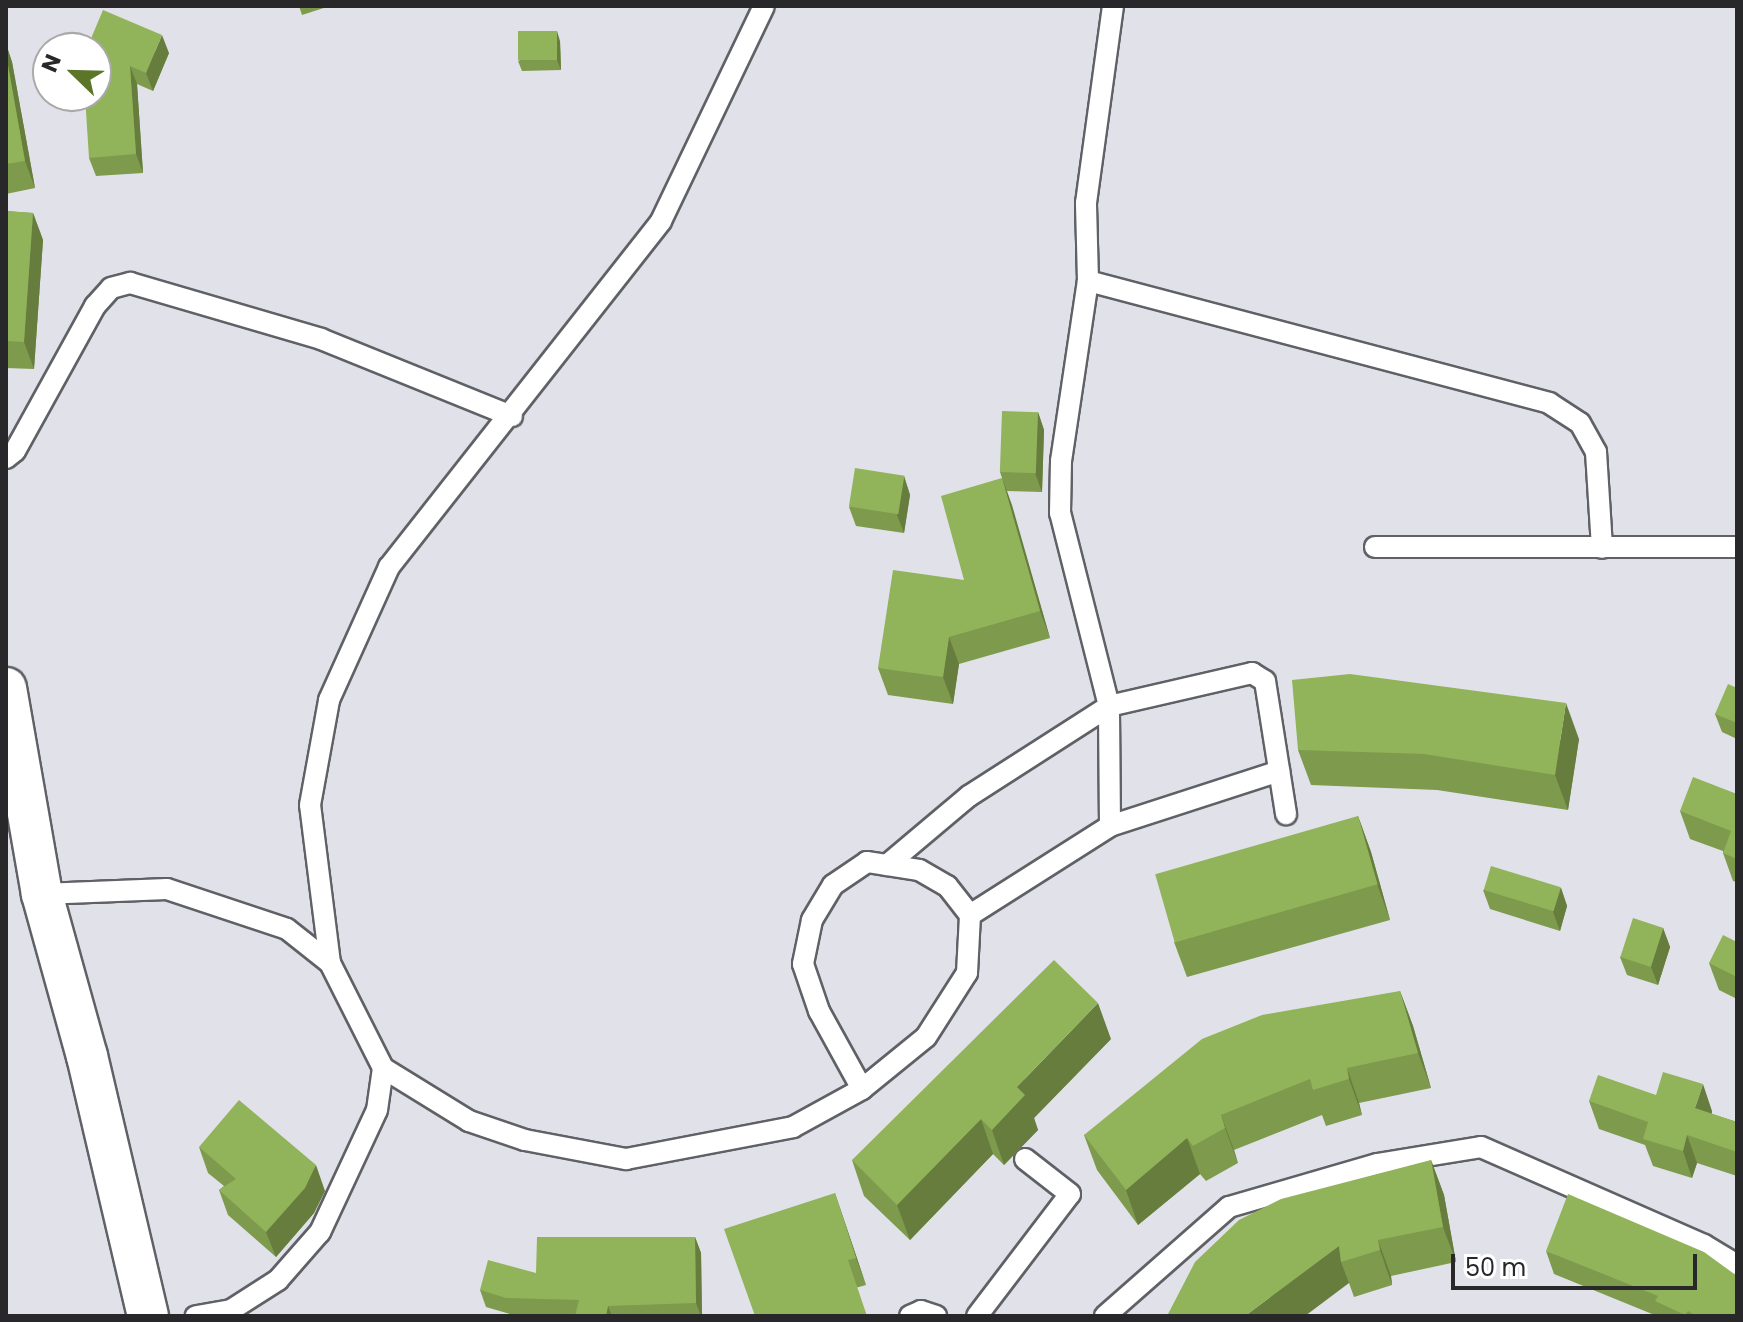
<!DOCTYPE html>
<html>
<head>
<meta charset="utf-8">
<style>
	body { margin:0 }
	#map { position:relative; width:1743px; height:1322px; overflow:hidden; background:#e1e2e9; font-family:Poppins,sans-serif }
	div>[style] { position:absolute }
	[style*='--x'] { left:calc(var(--x)*1px); top:calc(var(--y)*1px); width:calc(var(--w)*1px); rotate:calc(var(--a)*1deg) }
	.roads { filter:drop-shadow(2px 0 #5f6166) drop-shadow(-2px 0 #5f6166) drop-shadow(0 2px #5f6166) drop-shadow(0 -2px #5f6166) }
	.lane>* { height:20px; margin:-10px; padding:0 10px; transform-origin:10px; border-radius:10px; background:#fff }
	.street>* { height:40px; margin:-20px; padding:0 20px; transform-origin:20px; border-radius:20px; background:#fff }
	.wall>* { inset:0; background:#7d9a4d }
	.shaded-wall>* { inset:0; background:#667d3e }
	.building>* { inset:0; background:#91b359; transform-origin:0 0 }
	span { translate:-50% -50%; white-space:nowrap; text-align:center; line-height:1.15; -webkit-text-stroke:6px #fff; paint-order:stroke }
	.frame { position:absolute; inset:0; border:8px solid #28282b; pointer-events:none }
	.north { position:absolute; left:32px; top:32px; width:80px; height:80px; box-sizing:border-box; background:#fff; border:2px solid #a9a9aa; border-radius:50%; rotate:293deg; font-size:22px; font-weight:700; line-height:32px; text-align:center; color:#28282b }
	.north::after { content:''; display:block; margin:auto; width:28px; height:36px; background:#5b7529; clip-path:polygon(50% 0,100% 100%,50% 72%,0 100%) }
	.scale { position:absolute; left:1451px; top:1254px; width:246px; height:36px; box-sizing:border-box; border:4px solid #28282b; border-top:0; padding-left:10px; font-size:24px; line-height:28px; white-space:nowrap; color:#28282b; -webkit-text-stroke:6px #fff; paint-order:stroke }
</style>
</head>
<body>
<div id="map">
	<div class="roads">
		<div class="lane">
			<i style="--x:1088;--y:281;--w:477;--a:14.8"></i>
			<i style="--x:1549;--y:403;--w:37;--a:33"></i>
			<i style="--x:1580;--y:423;--w:33;--a:61"></i>
			<i style="--x:1596;--y:452;--w:96;--a:86.4"></i>
			<i style="--x:6;--y:458;--w:11;--a:-38"></i>
			<i style="--x:15;--y:451;--w:166;--a:-61.1"></i>
			<i style="--x:95;--y:306;--w:24;--a:-48"></i>
			<i style="--x:111;--y:288;--w:20;--a:-15"></i>
			<i style="--x:130;--y:283;--w:199;--a:16.3"></i>
			<i style="--x:321;--y:339;--w:206;--a:22"></i>
			<i style="--x:1375;--y:547;--w:362;--a:0"></i>
			<i style="--x:1110;--y:826;--w:120;--a:-90.5"></i>
			<i style="--x:1109;--y:706;--w:199;--a:-104.2"></i>
			<i style="--x:1060;--y:513;--w:52;--a:-88.9"></i>
			<i style="--x:1061;--y:461;--w:182;--a:-81.5"></i>
			<i style="--x:1088;--y:281;--w:78;--a:-91.5"></i>
			<i style="--x:1086;--y:203;--w:199;--a:-82.2"></i>
			<i style="--x:887;--y:865;--w:107;--a:-40.1"></i>
			<i style="--x:969;--y:796;--w:166;--a:-32.7"></i>
			<i style="--x:1109;--y:706;--w:147;--a:-13"></i>
			<i style="--x:1252;--y:673;--w:15;--a:32"></i>
			<i style="--x:1265;--y:681;--w:135;--a:81"></i>
			<i style="--x:42;--y:894;--w:125;--a:-2.3"></i>
			<i style="--x:167;--y:889;--w:126;--a:18.4"></i>
			<i style="--x:287;--y:929;--w:55;--a:38.3"></i>
			<i style="--x:330;--y:963;--w:118;--a:63.2"></i>
			<i style="--x:383;--y:1068;--w:42;--a:98.1"></i>
			<i style="--x:377;--y:1110;--w:135;--a:115"></i>
			<i style="--x:320;--y:1232;--w:64;--a:131.2"></i>
			<i style="--x:278;--y:1280;--w:56;--a:147.4"></i>
			<i style="--x:231;--y:1310;--w:36;--a:170"></i>
			<i style="--x:970;--y:915;--w:166;--a:-32.4"></i>
			<i style="--x:1110;--y:826;--w:178;--a:-18"></i>
			<i style="--x:330;--y:963;--w:159;--a:-97.2"></i>
			<i style="--x:310;--y:805;--w:107;--a:-79.7"></i>
			<i style="--x:329;--y:700;--w:146;--a:-65.7"></i>
			<i style="--x:389;--y:567;--w:440;--a:-51.8"></i>
			<i style="--x:661;--y:221;--w:238;--a:-64.4"></i>
			<i style="--x:383;--y:1068;--w:101;--a:31.6"></i>
			<i style="--x:469;--y:1121;--w:59;--a:18.7"></i>
			<i style="--x:525;--y:1140;--w:103;--a:10.7"></i>
			<i style="--x:626;--y:1159;--w:170;--a:-10.8"></i>
			<i style="--x:793;--y:1127;--w:79;--a:-28.8"></i>
			<i style="--x:862;--y:1089;--w:82;--a:-39.1"></i>
			<i style="--x:926;--y:1037;--w:76;--a:-57.4"></i>
			<i style="--x:967;--y:973;--w:58;--a:-87"></i>
			<i style="--x:970;--y:915;--w:37;--a:-128"></i>
			<i style="--x:947;--y:886;--w:32;--a:-150"></i>
			<i style="--x:919;--y:870;--w:53;--a:-171.3"></i>
			<i style="--x:867;--y:862;--w:41;--a:145.9"></i>
			<i style="--x:833;--y:885;--w:41;--a:121"></i>
			<i style="--x:812;--y:920;--w:45;--a:101.6"></i>
			<i style="--x:803;--y:964;--w:50;--a:71.2"></i>
			<i style="--x:819;--y:1011;--w:89;--a:61.1"></i>
			<i style="--x:910;--y:1316;--w:12;--a:-24"></i>
			<i style="--x:921;--y:1311;--w:16;--a:18"></i>
			<i style="--x:977;--y:1316;--w:153;--a:-52.7"></i>
			<i style="--x:1070;--y:1194;--w:57;--a:-142.1"></i>
			<i style="--x:1105;--y:1316;--w:165;--a:-41.3"></i>
			<i style="--x:1229;--y:1207;--w:154;--a:-16.2"></i>
			<i style="--x:1377;--y:1164;--w:105;--a:-9.3"></i>
			<i style="--x:1481;--y:1147;--w:244;--a:23.7"></i>
			<i style="--x:1704;--y:1245;--w:39;--a:31"></i>
		</div>
		<div class="street">
			<i style="--x:6;--y:688;--w:209;--a:80.1"></i>
			<i style="--x:42;--y:894;--w:168;--a:74.5"></i>
			<i style="--x:87;--y:1056;--w:267;--a:76.8"></i>
		</div>
	</div>
	<div class="wall">
		<i style="clip-path:polygon(299px 6px,330px 6px,302px 15px)"></i>
		<i style="clip-path:polygon(560px 41px,561px 70px,522px 71px,518px 61px)"></i>
		<i style="clip-path:polygon(6px 44px,12px 62px,35px 188px,6px 194px)"></i>
		<i style="clip-path:polygon(96px 48px,169px 53px,153px 91px,137px 84px,143px 173px,96px 176px,89px 158px)"></i>
		<i style="clip-path:polygon(6px 211px,33px 213px,43px 240px,34px 369px,6px 368px)"></i>
		<i style="clip-path:polygon(1038px 412px,1044px 430px,1042px 492px,1007px 491px,1050px 638px,959px 664px,953px 704px,888px 695px,878px 668px,964px 580px,1002px 478px,1000px 472px)"></i>
		<i style="clip-path:polygon(904px 476px,910px 495px,904px 533px,856px 526px,849px 507px)"></i>
		<i style="clip-path:polygon(1737px 688px,1737px 739px,1722px 732px,1715px 714px)"></i>
		<i style="clip-path:polygon(1579px 739px,1568px 810px,1437px 790px,1311px 785px,1298px 750px)"></i>
		<i style="clip-path:polygon(1737px 794px,1737px 882px,1733px 881px,1723px 853px,1723px 851px,1690px 839px,1680px 811px)"></i>
		<i style="clip-path:polygon(1358px 816px,1371px 852px,1390px 920px,1187px 977px,1174px 942px)"></i>
		<i style="clip-path:polygon(1561px 888px,1567px 906px,1560px 931px,1490px 909px,1483px 890px)"></i>
		<i style="clip-path:polygon(1663px 928px,1670px 947px,1658px 985px,1627px 975px,1620px 957px)"></i>
		<i style="clip-path:polygon(1737px 942px,1737px 999px,1719px 990px,1709px 963px)"></i>
		<i style="clip-path:polygon(1400px 991px,1413px 1026px,1431px 1088px,1359px 1103px,1362px 1115px,1326px 1126px,1322px 1115px,1234px 1150px,1238px 1163px,1206px 1181px,1200px 1174px,1138px 1225px,1097px 1170px,1084px 1135px)"></i>
		<i style="clip-path:polygon(1111px 1039px,1034px 1118px,1038px 1130px,1004px 1165px,993px 1154px,910px 1240px,864px 1196px,852px 1160px)"></i>
		<i style="clip-path:polygon(1656px 1095px,1712px 1111px,1712px 1114px,1737px 1122px,1737px 1176px,1697px 1163px,1692px 1178px,1653px 1166px,1645px 1145px,1599px 1129px,1589px 1101px)"></i>
		<i style="clip-path:polygon(199px 1147px,325px 1191px,314px 1213px,276px 1257px,228px 1215px,219px 1190px,224px 1186px,208px 1173px)"></i>
		<i style="clip-path:polygon(1431px 1160px,1444px 1195px,1456px 1262px,1391px 1276px,1392px 1285px,1354px 1297px,1349px 1283px,1167px 1316px)"></i>
		<i style="clip-path:polygon(835px 1193px,866px 1285px,755px 1316px)"></i>
		<i style="clip-path:polygon(695px 1237px,701px 1253px,702px 1316px,554px 1316px,513px 1315px,486px 1307px,480px 1290px,536px 1273px)"></i>
		<i style="clip-path:polygon(1546px 1251px,1737px 1316px,1657px 1316px,1554px 1274px)"></i>
	</div>
	<div class="shaded-wall">
		<i style="clip-path:polygon(557px 31px,560px 41px,561px 70px,557px 60px)"></i>
		<i style="clip-path:polygon(162px 35px,169px 53px,153px 91px,146px 73px)"></i>
		<i style="clip-path:polygon(6px 44px,12px 62px,35px 188px,25px 161px,6px 54px)"></i>
		<i style="clip-path:polygon(130px 66px,137px 84px,143px 173px,136px 154px)"></i>
		<i style="clip-path:polygon(33px 213px,43px 240px,34px 369px,24px 342px)"></i>
		<i style="clip-path:polygon(1038px 412px,1044px 430px,1042px 492px,1035px 473px)"></i>
		<i style="clip-path:polygon(904px 476px,910px 495px,904px 533px,897px 515px)"></i>
		<i style="clip-path:polygon(1002px 478px,1012px 505px,1050px 638px,1040px 611px)"></i>
		<i style="clip-path:polygon(949px 637px,959px 664px,953px 704px,943px 677px)"></i>
		<i style="clip-path:polygon(1566px 703px,1579px 739px,1568px 810px,1555px 775px)"></i>
		<i style="clip-path:polygon(1358px 816px,1371px 852px,1390px 920px,1377px 884px)"></i>
		<i style="clip-path:polygon(1561px 888px,1567px 906px,1560px 931px,1553px 912px)"></i>
		<i style="clip-path:polygon(1663px 928px,1670px 947px,1658px 985px,1651px 967px)"></i>
		<i style="clip-path:polygon(1400px 991px,1413px 1026px,1431px 1088px,1418px 1053px)"></i>
		<i style="clip-path:polygon(1098px 1003px,1111px 1039px,1034px 1118px,1038px 1130px,1004px 1165px,992px 1130px,1017px 1087px)"></i>
		<i style="clip-path:polygon(1347px 1068px,1359px 1103px,1362px 1115px,1349px 1079px)"></i>
		<i style="clip-path:polygon(1703px 1084px,1712px 1111px,1705px 1136px,1695px 1108px)"></i>
		<i style="clip-path:polygon(1221px 1115px,1234px 1150px,1238px 1163px,1225px 1128px)"></i>
		<i style="clip-path:polygon(981px 1119px,993px 1154px,910px 1240px,897px 1205px)"></i>
		<i style="clip-path:polygon(1687px 1135px,1697px 1163px,1692px 1178px,1683px 1151px)"></i>
		<i style="clip-path:polygon(1187px 1138px,1200px 1174px,1138px 1225px,1126px 1190px)"></i>
		<i style="clip-path:polygon(1431px 1160px,1444px 1195px,1456px 1262px,1443px 1227px)"></i>
		<i style="clip-path:polygon(316px 1165px,325px 1191px,314px 1213px,276px 1257px,266px 1232px)"></i>
		<i style="clip-path:polygon(835px 1193px,844px 1220px,866px 1285px,856px 1258px)"></i>
		<i style="clip-path:polygon(695px 1237px,701px 1253px,702px 1316px,701px 1316px,696px 1303px)"></i>
		<i style="clip-path:polygon(1378px 1240px,1391px 1276px,1392px 1285px,1380px 1250px)"></i>
		<i style="clip-path:polygon(1339px 1246px,1341px 1262px,1349px 1283px,1305px 1316px,1245px 1316px)"></i>
		<i style="clip-path:polygon(608px 1306px,612px 1316px,606px 1316px)"></i>
	</div>
	<div class="building">
		<i style="clip-path:polygon(103px 10px,162px 35px,146px 73px,130px 66px,136px 154px,89px 158px,85px 96px,96px 96px,96px 48px,87px 48px)"></i>
		<i style="left:557px;top:31px;width:29px;height:39px;rotate:90deg"></i>
		<i style="clip-path:polygon(6px 54px,25px 161px,6px 164px)"></i>
		<i style="clip-path:polygon(6px 211px,33px 213px,24px 342px,6px 341px)"></i>
		<i style="left:1002px;top:411px;width:36px;height:61px;rotate:2deg"></i>
		<i style="left:855px;top:468px;width:50px;height:39px;rotate:9deg"></i>
		<i style="clip-path:polygon(1002px 478px,1040px 611px,949px 637px,943px 677px,878px 668px,893px 570px,964px 580px,941px 496px)"></i>
		<i style="clip-path:polygon(1350px 674px,1566px 703px,1555px 775px,1424px 754px,1298px 750px,1292px 680px)"></i>
		<i style="clip-path:polygon(1728px 684px,1737px 688px,1737px 723px,1715px 714px)"></i>
		<i style="clip-path:polygon(1693px 777px,1737px 794px,1737px 859px,1723px 853px,1731px 831px,1680px 811px)"></i>
		<i style="left:1358px;top:816px;width:71px;height:211px;rotate:74deg"></i>
		<i style="left:1491px;top:866px;width:73px;height:25px;rotate:17deg"></i>
		<i style="left:1633px;top:918px;width:32px;height:41px;rotate:18deg"></i>
		<i style="clip-path:polygon(1723px 935px,1737px 942px,1737px 977px,1709px 963px)"></i>
		<i style="clip-path:polygon(1054px 960px,1098px 1003px,1017px 1087px,1025px 1095px,992px 1130px,981px 1119px,897px 1205px,852px 1160px)"></i>
		<i style="clip-path:polygon(1400px 991px,1418px 1053px,1347px 1068px,1349px 1079px,1313px 1090px,1310px 1079px,1221px 1115px,1225px 1128px,1193px 1146px,1187px 1138px,1126px 1190px,1084px 1135px,1202px 1039px,1262px 1015px)"></i>
		<i style="clip-path:polygon(1663px 1072px,1703px 1084px,1695px 1108px,1737px 1122px,1737px 1152px,1687px 1135px,1683px 1151px,1643px 1139px,1648px 1122px,1589px 1101px,1598px 1075px,1656px 1095px)"></i>
		<i style="clip-path:polygon(239px 1100px,316px 1165px,305px 1188px,266px 1232px,219px 1190px,236px 1179px,199px 1147px)"></i>
		<i style="clip-path:polygon(1431px 1160px,1443px 1227px,1378px 1240px,1380px 1250px,1341px 1262px,1339px 1246px,1245px 1316px,1167px 1316px,1195px 1262px,1239px 1220px,1281px 1199px)"></i>
		<i style="clip-path:polygon(835px 1193px,856px 1258px,848px 1260px,867px 1316px,755px 1316px,724px 1229px)"></i>
		<i style="clip-path:polygon(1568px 1194px,1704px 1252px,1737px 1276px,1737px 1316px,1696px 1316px,1688px 1311px,1685px 1315px,1655px 1301px,1658px 1296px,1546px 1251px)"></i>
		<i style="clip-path:polygon(537px 1237px,695px 1237px,696px 1303px,608px 1306px,606px 1316px,575px 1316px,579px 1300px,506px 1298px,480px 1290px,488px 1260px,536px 1273px)"></i>
	</div>
	<div class="frame"></div>
	<div class="north">N</div>
	<div class="scale">50 m</div>
</div>
</body>
</html>
